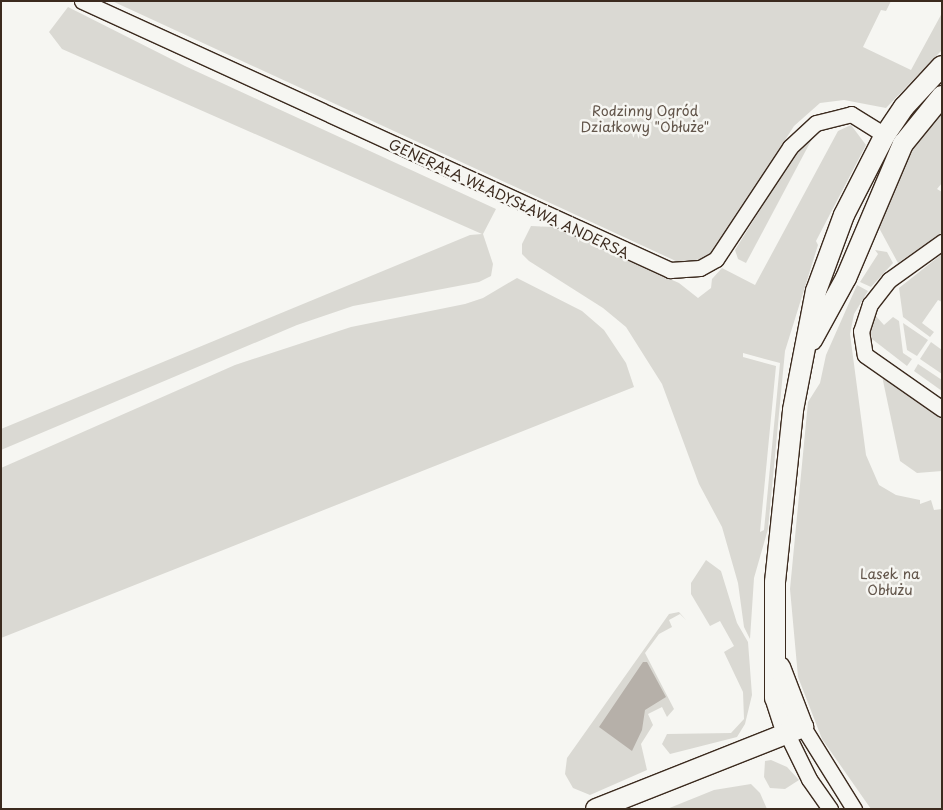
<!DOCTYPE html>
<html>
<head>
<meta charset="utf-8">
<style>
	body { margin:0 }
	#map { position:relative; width:943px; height:810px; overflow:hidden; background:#f6f6f2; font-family:"Playpen Sans",sans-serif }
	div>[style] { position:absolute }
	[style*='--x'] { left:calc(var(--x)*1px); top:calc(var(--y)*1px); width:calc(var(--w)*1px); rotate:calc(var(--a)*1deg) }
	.green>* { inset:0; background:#dad9d3 }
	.water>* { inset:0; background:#b6b0a9 }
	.roads { filter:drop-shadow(1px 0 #3b2a1e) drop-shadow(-1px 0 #3b2a1e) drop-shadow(0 1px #3b2a1e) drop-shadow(0 -1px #3b2a1e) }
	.minor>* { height:15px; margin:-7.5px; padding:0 7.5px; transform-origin:7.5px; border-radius:7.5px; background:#f6f6f2 }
	.major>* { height:20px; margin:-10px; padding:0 10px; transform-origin:10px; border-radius:10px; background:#f6f6f2 }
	span { translate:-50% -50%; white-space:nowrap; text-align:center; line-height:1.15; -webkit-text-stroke:5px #f6f6f2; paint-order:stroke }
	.park-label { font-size:14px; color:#63564b }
	.street-label { font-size:14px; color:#3b2a1e }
	.frame { position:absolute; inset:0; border:2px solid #3b2a1e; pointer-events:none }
</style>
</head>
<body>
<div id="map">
	<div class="green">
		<i style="clip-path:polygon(112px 1px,891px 1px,886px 11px,881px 10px,863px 47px,911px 70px,942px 13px,942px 50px,886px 108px,844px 100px,820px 103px,794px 126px,720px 243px,704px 259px,678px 262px)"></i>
		<i style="clip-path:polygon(68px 7px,185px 66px,496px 209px,483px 234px,493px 264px,491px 276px,479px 282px,353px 306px,297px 325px,1px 450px,1px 429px,470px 235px,482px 234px,62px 49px,49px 32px)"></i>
		<i style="clip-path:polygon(942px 107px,942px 183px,937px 189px,942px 192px,942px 233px,898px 263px,878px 226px,909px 150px)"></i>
		<i style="clip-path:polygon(evenodd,851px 125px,866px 145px,816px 241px,818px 245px,785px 351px,768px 529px,754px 578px,750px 639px,744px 627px,738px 583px,722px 527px,699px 484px,662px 384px,626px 327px,603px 308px,529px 261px,522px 254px,522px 244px,531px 226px,553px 227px,679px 283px,698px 298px,711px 288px,712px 279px,722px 268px,755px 285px,838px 131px,851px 125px,743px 353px,780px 363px,764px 530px,760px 532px,776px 366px,743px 357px,743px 353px)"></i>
		<i style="clip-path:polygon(813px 137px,746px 263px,738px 259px,735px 250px,791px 160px)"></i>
		<i style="clip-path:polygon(875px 250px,887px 252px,893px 263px,871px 287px,860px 282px,878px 254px)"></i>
		<i style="clip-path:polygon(942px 254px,942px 302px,938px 300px,922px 323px,934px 332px,930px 337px,903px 317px,899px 288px)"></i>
		<i style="clip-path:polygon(517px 278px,582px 311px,604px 330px,626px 363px,634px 387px,1px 638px,1px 468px,235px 365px,351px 327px,465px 304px,483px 298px)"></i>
		<i style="clip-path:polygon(857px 285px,868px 291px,854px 314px,850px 334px,866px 455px,879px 485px,896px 495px,920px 500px,920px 504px,931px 500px,934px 510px,942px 509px,942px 809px,871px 809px,822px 739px,798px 677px,790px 589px,808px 402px,820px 383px,826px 355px)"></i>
		<i style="clip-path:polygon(874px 314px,884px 325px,893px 317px,899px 321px,903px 353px,912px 359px,907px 366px,872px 339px,869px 325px)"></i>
		<i style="clip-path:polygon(903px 323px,928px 340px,917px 356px,907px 350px)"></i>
		<i style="clip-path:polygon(931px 342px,942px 350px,942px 374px,920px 359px)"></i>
		<i style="clip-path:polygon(918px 364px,942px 380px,942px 391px,914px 371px)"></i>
		<i style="clip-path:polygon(882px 376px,942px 418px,942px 471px,917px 473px,900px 461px)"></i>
		<i style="clip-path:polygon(706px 560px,721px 571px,737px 623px,748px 642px,752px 695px,745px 724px,737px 737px,670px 754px,662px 744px,667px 734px,731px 733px,744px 719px,743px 692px,724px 652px,734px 646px,720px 621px,710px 626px,691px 594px,691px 583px)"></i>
		<i style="clip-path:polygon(679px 612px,686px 620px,680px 614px,669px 620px,672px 627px,659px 634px,645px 653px,674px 709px,667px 717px,662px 707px,648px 714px,653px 725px,641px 744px,647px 770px,590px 795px,573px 788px,565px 774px,567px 758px,669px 614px)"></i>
		<i style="clip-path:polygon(771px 760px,787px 767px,799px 780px,785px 789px,770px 788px,764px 777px,765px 761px)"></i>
		<i style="clip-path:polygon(751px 784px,760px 793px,767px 809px,667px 809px,714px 790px)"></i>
	</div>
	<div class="water">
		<i style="clip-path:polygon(643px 662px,647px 662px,666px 697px,645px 710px,642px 730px,632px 751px,599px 727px)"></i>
	</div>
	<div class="roads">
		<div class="minor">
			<i style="--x:82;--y:1;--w:647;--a:24.58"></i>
			<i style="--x:670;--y:270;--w:30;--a:-4"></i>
			<i style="--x:700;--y:268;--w:18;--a:-29"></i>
			<i style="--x:716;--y:259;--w:134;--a:-56.5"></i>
			<i style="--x:790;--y:147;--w:35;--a:-43"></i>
			<i style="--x:816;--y:123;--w:36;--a:-14"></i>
			<i style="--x:851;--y:114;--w:40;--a:32"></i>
			<i style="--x:942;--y:242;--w:65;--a:144.4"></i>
			<i style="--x:889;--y:280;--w:31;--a:128"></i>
			<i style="--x:870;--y:304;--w:28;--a:108"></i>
			<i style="--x:861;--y:331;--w:24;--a:81"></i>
			<i style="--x:865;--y:355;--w:94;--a:35"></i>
			<i style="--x:803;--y:727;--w:97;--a:58.1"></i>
			<i style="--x:787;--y:734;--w:50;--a:63.9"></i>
			<i style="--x:809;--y:779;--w:37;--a:55"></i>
		</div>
		<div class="major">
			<i style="--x:812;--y:340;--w:71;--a:-61.3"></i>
			<i style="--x:846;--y:278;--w:146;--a:-67"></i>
			<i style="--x:903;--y:144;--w:62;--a:-50.9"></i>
			<i style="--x:787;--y:734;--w:38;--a:-108"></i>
			<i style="--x:775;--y:698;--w:116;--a:-90"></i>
			<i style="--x:775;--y:582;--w:173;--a:-84"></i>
			<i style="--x:793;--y:410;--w:121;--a:-79.1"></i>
			<i style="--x:816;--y:291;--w:81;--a:-69.8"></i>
			<i style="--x:844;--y:215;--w:90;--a:-62.9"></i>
			<i style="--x:885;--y:135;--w:34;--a:-56"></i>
			<i style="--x:904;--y:107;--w:56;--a:-47.2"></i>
			<i style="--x:596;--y:809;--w:223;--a:-21.6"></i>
			<i style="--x:803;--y:727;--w:64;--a:-111"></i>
		</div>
	</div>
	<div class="park-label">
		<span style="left:645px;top:119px">Rodzinny Ogród<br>Działkowy "Obłuże"</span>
		<span style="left:890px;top:582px">Lasek na<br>Obłużu</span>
	</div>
	<div class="street-label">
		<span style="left:509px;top:199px;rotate:25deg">GENERAŁA WŁADYSŁAWA ANDERSA</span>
	</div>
	<div class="frame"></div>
</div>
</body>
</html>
